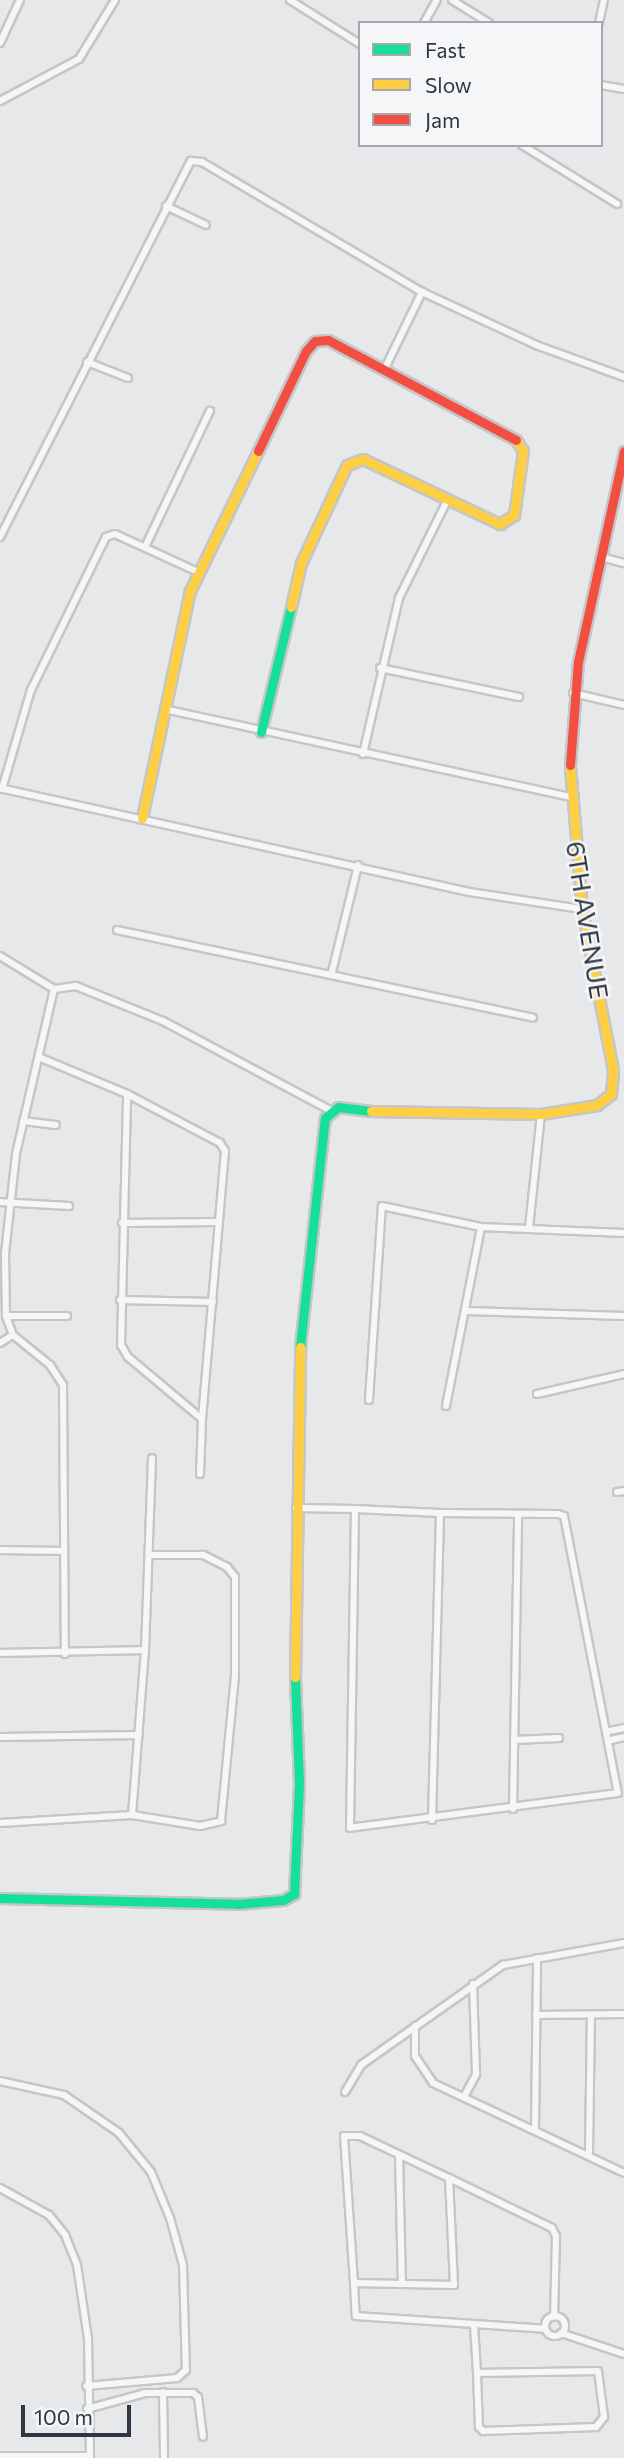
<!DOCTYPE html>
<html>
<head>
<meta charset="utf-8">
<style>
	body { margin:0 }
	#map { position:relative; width:624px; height:2458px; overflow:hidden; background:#e6e8ea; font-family:Commissioner,sans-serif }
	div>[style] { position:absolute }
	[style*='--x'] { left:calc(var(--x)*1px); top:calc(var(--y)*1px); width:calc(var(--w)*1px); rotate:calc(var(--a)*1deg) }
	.roads { filter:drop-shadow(2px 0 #c4c6c8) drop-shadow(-2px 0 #c4c6c8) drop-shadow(0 2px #c4c6c8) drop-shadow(0 -2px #c4c6c8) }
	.street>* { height:6px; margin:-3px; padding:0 3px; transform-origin:3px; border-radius:3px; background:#f5f6f6 }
	.street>.ring { margin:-3px; padding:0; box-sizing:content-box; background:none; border:6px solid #f5f6f6; border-radius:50% }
	.fast>* { height:9px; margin:-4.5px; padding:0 4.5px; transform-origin:4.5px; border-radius:4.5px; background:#16e098 }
	.slow>* { height:9px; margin:-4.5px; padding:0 4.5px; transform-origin:4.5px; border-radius:4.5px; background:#ffcf43 }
	.jam>* { height:9px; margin:-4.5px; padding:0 4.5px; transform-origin:4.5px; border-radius:4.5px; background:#f24e42 }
	span { translate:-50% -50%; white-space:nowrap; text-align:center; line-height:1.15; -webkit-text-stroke:5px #f4f6f8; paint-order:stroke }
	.street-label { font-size:26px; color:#2e3642 }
	.legend { position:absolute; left:358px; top:21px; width:245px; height:126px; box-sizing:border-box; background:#f4f6f8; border:2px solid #a5a9af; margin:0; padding:9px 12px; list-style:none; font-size:21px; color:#2e3642 }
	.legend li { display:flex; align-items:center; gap:14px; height:35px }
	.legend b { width:35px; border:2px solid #a5a9af }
	.scale { position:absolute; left:21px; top:2405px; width:110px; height:32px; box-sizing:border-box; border:4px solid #2e3642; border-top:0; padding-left:9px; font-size:21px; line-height:24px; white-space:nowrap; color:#2e3642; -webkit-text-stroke:5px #f4f6f8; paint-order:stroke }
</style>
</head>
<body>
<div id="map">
	<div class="roads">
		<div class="street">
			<i style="--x:290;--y:0;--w:83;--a:32.2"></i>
			<i style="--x:452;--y:0;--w:44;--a:31.9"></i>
			<i style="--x:424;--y:23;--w:26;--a:-61"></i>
			<i style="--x:599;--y:23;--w:24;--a:-78"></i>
			<i style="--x:0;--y:43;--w:47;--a:-65.1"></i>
			<i style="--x:601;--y:85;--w:23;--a:10"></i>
			<i style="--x:0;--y:101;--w:89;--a:-28"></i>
			<i style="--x:79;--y:59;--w:69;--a:-58.6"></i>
			<i style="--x:522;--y:145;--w:112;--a:31.8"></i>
			<i style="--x:166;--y:206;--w:44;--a:25.4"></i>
			<i style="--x:87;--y:362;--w:44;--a:21.3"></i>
			<i style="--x:385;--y:368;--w:85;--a:-64"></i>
			<i style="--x:0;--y:537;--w:422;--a:-63.1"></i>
			<i style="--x:191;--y:161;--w:11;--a:5"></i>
			<i style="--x:202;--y:162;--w:256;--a:30.6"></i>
			<i style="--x:422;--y:292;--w:126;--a:24.9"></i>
			<i style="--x:536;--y:345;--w:94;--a:20"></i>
			<i style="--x:145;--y:547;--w:151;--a:-64.5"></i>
			<i style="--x:601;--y:557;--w:24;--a:15"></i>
			<i style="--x:380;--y:668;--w:142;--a:11.8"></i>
			<i style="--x:573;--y:693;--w:52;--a:13.2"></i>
			<i style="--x:164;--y:709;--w:415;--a:12.2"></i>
			<i style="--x:363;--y:754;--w:160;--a:-77"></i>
			<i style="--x:399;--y:598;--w:108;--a:-63.7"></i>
			<i style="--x:0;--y:788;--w:480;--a:12.5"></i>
			<i style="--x:469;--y:892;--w:114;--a:8.6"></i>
			<i style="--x:2;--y:789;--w:103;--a:-73.7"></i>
			<i style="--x:31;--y:690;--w:170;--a:-63.9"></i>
			<i style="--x:106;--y:537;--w:9;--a:-18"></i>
			<i style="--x:115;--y:534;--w:91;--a:24.6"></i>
			<i style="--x:117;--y:930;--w:425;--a:11.9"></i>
			<i style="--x:0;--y:956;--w:63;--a:31.4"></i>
			<i style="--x:54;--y:989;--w:169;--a:103"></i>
			<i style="--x:16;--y:1154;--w:101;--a:96.3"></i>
			<i style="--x:5;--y:1254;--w:62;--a:89.1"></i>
			<i style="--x:6;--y:1316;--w:20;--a:70"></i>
			<i style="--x:13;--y:1335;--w:48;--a:39"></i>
			<i style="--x:50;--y:1365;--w:24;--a:57"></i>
			<i style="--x:63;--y:1385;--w:269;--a:89.6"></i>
			<i style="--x:332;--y:972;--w:110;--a:-76.3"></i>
			<i style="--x:54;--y:989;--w:22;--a:-8"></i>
			<i style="--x:76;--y:986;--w:94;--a:21.9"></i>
			<i style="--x:163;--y:1021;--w:189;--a:28.1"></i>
			<i style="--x:41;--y:1058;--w:93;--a:22.7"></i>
			<i style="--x:127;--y:1094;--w:105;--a:27.8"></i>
			<i style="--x:220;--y:1143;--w:9;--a:58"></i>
			<i style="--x:225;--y:1151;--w:269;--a:94.9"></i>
			<i style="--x:202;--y:1419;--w:97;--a:-140"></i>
			<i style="--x:128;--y:1357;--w:14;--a:-120"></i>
			<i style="--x:121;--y:1345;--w:251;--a:-88.6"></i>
			<i style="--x:23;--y:1121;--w:33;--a:7"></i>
			<i style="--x:0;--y:1202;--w:69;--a:3.3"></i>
			<i style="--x:122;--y:1223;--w:95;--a:-0.6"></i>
			<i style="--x:529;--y:1228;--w:115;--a:-84"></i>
			<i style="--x:120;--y:1300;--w:93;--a:1.2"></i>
			<i style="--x:467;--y:1311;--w:157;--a:1.8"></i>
			<i style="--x:6;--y:1316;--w:61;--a:0"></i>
			<i style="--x:0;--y:1343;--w:15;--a:-32"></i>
			<i style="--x:537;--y:1394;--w:89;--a:-12.9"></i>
			<i style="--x:369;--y:1400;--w:194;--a:-86.2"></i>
			<i style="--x:382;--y:1206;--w:101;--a:12"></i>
			<i style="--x:481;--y:1227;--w:143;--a:2.4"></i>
			<i style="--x:446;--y:1406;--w:182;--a:-78.9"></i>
			<i style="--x:200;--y:1474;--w:55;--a:-87.9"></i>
			<i style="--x:617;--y:1492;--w:7;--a:-8"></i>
			<i style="--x:296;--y:1508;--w:59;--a:1"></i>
			<i style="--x:355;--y:1509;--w:85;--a:2.7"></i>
			<i style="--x:440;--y:1513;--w:118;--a:0.5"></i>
			<i style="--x:558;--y:1514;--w:6;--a:18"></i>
			<i style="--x:564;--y:1516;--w:282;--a:79"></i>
			<i style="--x:618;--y:1793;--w:270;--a:172.6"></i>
			<i style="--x:350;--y:1828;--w:319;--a:-89.1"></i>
			<i style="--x:0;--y:1550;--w:64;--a:0.9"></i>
			<i style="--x:0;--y:1653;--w:145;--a:-1.2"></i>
			<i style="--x:609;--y:1731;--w:15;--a:-11"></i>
			<i style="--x:0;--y:1737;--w:139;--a:-0.8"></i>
			<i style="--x:514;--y:1740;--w:45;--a:-2.5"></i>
			<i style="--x:611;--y:1740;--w:13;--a:-13"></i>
			<i style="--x:513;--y:1809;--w:295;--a:-89"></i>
			<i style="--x:132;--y:1815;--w:69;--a:9.2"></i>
			<i style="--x:200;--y:1826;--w:22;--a:-13"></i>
			<i style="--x:221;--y:1821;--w:146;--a:-84.5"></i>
			<i style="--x:235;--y:1676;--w:99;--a:-90"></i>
			<i style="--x:235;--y:1577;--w:13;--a:-129"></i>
			<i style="--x:227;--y:1567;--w:27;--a:-153"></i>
			<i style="--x:203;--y:1555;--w:54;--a:180"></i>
			<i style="--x:432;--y:1820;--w:307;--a:-88.5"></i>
			<i style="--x:0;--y:1823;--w:132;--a:-3.5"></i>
			<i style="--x:132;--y:1815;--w:166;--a:-85.5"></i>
			<i style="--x:145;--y:1650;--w:192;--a:-87.9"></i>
			<i style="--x:536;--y:2015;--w:88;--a:-0.7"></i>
			<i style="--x:415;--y:2026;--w:30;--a:90"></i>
			<i style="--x:415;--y:2056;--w:32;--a:56"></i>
			<i style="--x:433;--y:2083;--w:211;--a:25.2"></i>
			<i style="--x:0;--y:2081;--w:66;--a:12.3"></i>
			<i style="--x:64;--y:2095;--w:67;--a:34.6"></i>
			<i style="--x:119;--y:2133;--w:50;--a:50.6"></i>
			<i style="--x:151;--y:2172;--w:50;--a:67.6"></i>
			<i style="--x:170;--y:2218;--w:49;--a:74.5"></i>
			<i style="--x:183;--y:2265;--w:105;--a:88.4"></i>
			<i style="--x:186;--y:2370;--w:12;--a:138"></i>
			<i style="--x:177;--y:2378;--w:91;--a:175"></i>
			<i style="--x:345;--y:2092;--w:31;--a:-59"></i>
			<i style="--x:361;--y:2065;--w:174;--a:-35.2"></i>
			<i style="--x:503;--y:1965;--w:123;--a:-10.3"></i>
			<i style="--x:464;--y:2097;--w:26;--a:-62"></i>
			<i style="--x:476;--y:2074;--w:90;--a:-91.9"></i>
			<i style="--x:535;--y:2130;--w:172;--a:-89.3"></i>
			<i style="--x:344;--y:2136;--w:16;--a:0"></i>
			<i style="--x:360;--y:2136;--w:98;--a:25.3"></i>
			<i style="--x:449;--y:2178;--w:107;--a:87.3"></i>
			<i style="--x:454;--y:2285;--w:100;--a:-178.9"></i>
			<i style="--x:354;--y:2283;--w:147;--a:-93.9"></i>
			<i style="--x:589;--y:2154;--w:139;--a:-89.2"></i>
			<i style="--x:399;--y:2155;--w:129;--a:88.7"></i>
			<i style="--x:449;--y:2178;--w:114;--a:25.9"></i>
			<i style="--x:552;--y:2228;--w:9;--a:63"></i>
			<i style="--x:556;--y:2236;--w:81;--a:91.4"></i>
			<i style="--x:0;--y:2188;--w:56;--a:28.9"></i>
			<i style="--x:49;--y:2215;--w:26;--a:51"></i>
			<i style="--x:65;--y:2235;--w:32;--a:68"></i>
			<i style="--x:77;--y:2265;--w:75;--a:81.5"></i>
			<i style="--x:88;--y:2339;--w:119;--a:89"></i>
			<i style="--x:354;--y:2283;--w:33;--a:87"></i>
			<i style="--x:356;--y:2316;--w:189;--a:3.9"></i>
			<i class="ring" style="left:545px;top:2316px;width:14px;height:14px"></i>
			<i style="--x:474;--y:2325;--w:48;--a:86.4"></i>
			<i style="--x:477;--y:2373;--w:54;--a:87.9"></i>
			<i style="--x:479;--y:2427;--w:6;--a:45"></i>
			<i style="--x:483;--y:2431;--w:113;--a:-2"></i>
			<i style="--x:596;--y:2427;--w:13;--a:-51"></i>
			<i style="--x:604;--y:2417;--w:46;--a:-97.4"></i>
			<i style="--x:598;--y:2371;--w:121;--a:179.1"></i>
			<i style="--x:561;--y:2333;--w:66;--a:18.4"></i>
			<i style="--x:163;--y:2392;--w:66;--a:89.1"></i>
			<i style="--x:87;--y:2409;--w:60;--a:-15.4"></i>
			<i style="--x:145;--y:2393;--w:48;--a:0"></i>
			<i style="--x:193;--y:2393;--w:6;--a:39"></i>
			<i style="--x:198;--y:2397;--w:40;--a:82.9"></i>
			<i style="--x:0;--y:2456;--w:90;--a:0"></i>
		</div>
		<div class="fast">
			<i style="--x:261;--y:732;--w:129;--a:-76.5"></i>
			<i style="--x:300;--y:1347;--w:230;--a:-83.8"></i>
			<i style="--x:325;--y:1118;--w:17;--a:-40"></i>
			<i style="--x:338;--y:1107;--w:33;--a:7"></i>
			<i style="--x:0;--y:1898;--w:238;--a:1.4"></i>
			<i style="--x:238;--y:1904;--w:45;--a:-5.1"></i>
			<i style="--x:283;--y:1900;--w:13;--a:-29"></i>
			<i style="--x:294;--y:1894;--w:112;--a:-87.4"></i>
			<i style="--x:299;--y:1782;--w:105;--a:-92.2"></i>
		</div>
		<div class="slow">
			<i style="--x:291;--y:607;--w:45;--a:-77.2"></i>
			<i style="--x:301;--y:563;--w:108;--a:-64.9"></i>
			<i style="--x:347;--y:465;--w:17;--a:-21"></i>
			<i style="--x:363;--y:459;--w:152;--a:25.4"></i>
			<i style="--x:500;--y:524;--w:17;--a:-33"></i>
			<i style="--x:514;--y:515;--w:65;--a:-82"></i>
			<i style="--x:523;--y:451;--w:13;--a:-122"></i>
			<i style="--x:142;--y:818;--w:232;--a:-78.1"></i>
			<i style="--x:190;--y:591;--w:156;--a:-64.1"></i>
			<i style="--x:371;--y:1111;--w:170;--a:1"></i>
			<i style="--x:541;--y:1114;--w:57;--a:-9.1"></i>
			<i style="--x:597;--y:1105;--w:18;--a:-38"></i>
			<i style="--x:611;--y:1094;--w:24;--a:-85"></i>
			<i style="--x:613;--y:1070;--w:164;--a:-100.9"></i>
			<i style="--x:582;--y:909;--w:144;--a:-94.8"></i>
			<i style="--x:295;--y:1677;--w:330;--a:-89.1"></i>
		</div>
		<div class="jam">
			<i style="--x:258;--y:451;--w:111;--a:-64.4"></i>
			<i style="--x:306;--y:351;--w:13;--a:-48"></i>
			<i style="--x:315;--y:341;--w:13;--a:-4"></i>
			<i style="--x:328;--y:340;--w:213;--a:28"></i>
			<i style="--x:570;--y:765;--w:103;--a:-85.6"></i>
			<i style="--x:578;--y:662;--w:216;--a:-77.7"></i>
		</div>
	</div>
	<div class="street-label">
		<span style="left:588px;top:920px;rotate:81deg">6TH AVENUE</span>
	</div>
	<ul class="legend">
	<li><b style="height:9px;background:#16e098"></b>Fast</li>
	<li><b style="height:9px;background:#ffcf43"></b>Slow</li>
	<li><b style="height:9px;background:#f24e42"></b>Jam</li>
	</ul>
	<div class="scale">100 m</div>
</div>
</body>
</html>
